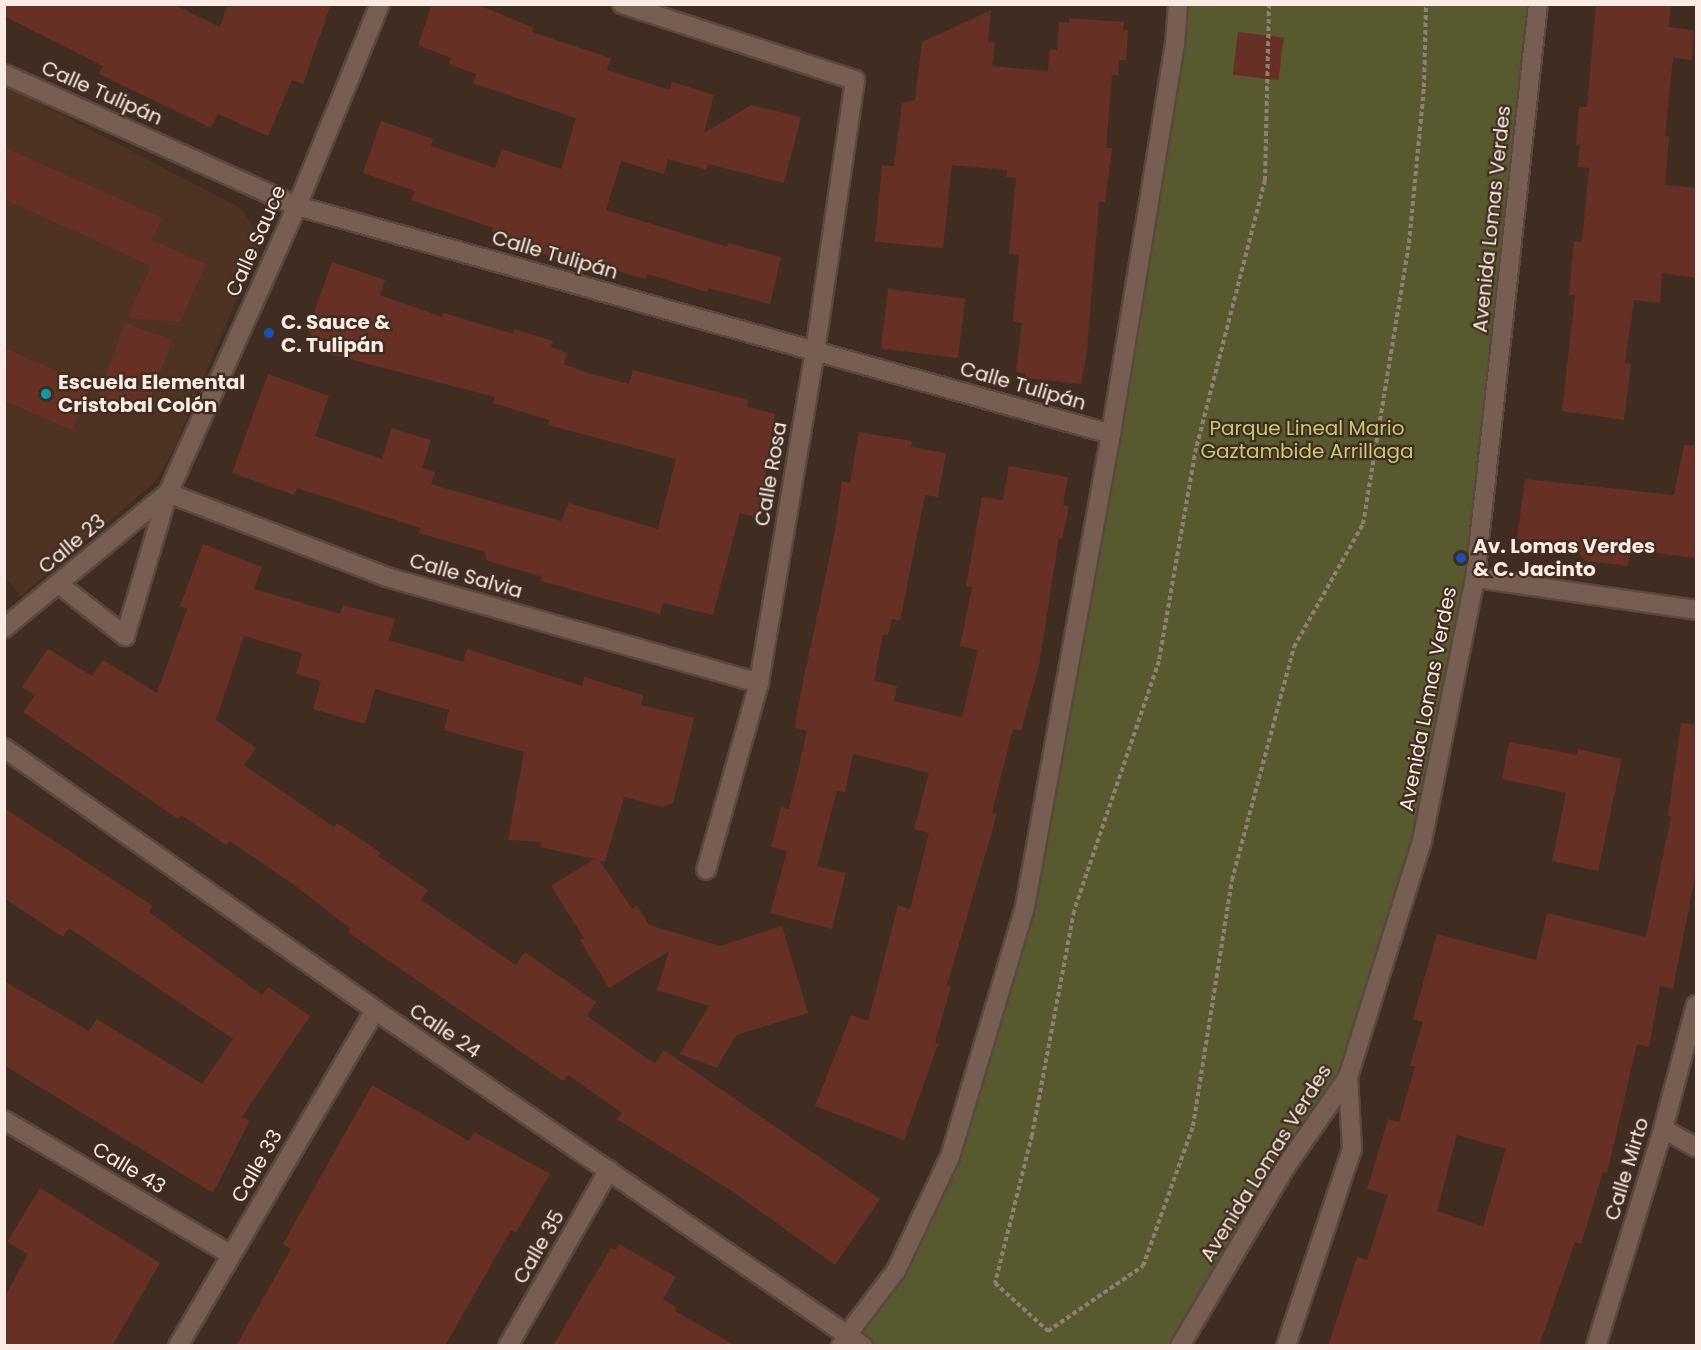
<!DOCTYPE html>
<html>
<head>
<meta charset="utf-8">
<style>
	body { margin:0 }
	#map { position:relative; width:1701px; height:1350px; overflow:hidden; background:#412c21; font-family:Poppins,sans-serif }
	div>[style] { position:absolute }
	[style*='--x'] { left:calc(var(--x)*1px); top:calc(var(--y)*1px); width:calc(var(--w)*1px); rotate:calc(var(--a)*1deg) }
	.built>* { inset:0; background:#4e3223 }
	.green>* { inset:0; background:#58592e }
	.building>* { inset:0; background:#673024; transform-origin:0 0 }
	.path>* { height:4px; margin-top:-2px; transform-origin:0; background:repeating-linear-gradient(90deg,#917f76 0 4.5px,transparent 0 7.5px) }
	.roads { filter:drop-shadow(2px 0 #5a483e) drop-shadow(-2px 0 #5a483e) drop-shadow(0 2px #5a483e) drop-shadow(0 -2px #5a483e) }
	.minor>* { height:18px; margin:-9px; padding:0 9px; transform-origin:9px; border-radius:9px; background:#765e52 }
	.tertiary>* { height:18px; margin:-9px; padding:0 9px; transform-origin:9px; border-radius:9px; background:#765e52 }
	.dots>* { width:16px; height:16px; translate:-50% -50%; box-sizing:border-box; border:3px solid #412c21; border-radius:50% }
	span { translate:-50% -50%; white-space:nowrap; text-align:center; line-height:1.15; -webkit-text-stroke:4.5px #412c21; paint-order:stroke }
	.street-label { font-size:20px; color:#faebe4 }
	.poi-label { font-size:20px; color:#faebe4; font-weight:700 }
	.left { translate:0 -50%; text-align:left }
	.park-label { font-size:20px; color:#c6c970 }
	.frame { position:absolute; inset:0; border:6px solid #faebe4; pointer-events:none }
</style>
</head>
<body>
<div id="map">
	<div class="built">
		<i style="clip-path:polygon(5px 85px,242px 209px,261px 240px,173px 452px,155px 482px,21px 596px,5px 578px)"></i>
	</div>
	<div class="green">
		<i style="clip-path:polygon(1178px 5px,1538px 5px,1475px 578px,1422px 841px,1348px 1077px,1184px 1345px,863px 1346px,848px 1335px,896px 1271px,950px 1157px,1025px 907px)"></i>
	</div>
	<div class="building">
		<i style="clip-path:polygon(4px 4px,173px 4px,220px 27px,228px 4px,331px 4px,303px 84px,292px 80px,268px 136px,218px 114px,211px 128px,99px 74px,103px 66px,4px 16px)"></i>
		<i style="clip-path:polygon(432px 4px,476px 4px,534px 28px,532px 32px,611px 58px,607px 70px,670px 90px,672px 82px,714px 95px,704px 133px,751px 105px,801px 117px,784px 183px,708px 164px,706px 170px,668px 159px,664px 174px,621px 161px,606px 210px,727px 247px,728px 243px,781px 257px,770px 304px,708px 288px,707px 292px,647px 274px,645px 279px,590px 263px,588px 268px,536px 252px,538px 247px,492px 232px,493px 228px,411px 200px,415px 191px,363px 173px,381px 121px,433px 139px,431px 146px,495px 168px,502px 149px,561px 169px,576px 118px,473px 83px,476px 74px,449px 64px,451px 58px,418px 45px)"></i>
		<i style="clip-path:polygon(1596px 4px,1671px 4px,1669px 27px,1694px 30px,1692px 60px,1673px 58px,1665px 136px,1669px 137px,1665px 185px,1696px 188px,1696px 278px,1662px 273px,1660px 303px,1634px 300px,1625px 363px,1631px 364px,1624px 420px,1562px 411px,1575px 295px,1569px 295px,1574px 241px,1582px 242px,1589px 168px,1578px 167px,1580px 145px,1576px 145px,1579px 107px,1587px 107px)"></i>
		<i style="clip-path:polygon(991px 10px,988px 42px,995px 43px,992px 66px,1048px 71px,1050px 49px,1057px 50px,1059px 22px,1069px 23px,1069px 18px,1124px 22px,1123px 30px,1128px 30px,1126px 60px,1119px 60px,1118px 75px,1112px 75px,1106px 148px,1112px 148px,1105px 202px,1099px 202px,1087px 352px,1081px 384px,1026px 378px,1026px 374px,1016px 372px,1022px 323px,1013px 322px,1019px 255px,1009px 254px,1016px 178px,1006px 177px,1007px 170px,952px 165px,943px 248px,875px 242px,882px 165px,894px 166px,902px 103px,915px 100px,922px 42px)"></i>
		<i style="left:1238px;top:32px;width:46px;height:43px;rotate:7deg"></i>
		<i style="clip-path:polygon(4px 147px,162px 218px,152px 240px,206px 264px,180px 322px,127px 318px,151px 266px,4px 199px)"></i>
		<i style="clip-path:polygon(332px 262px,385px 280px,380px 295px,442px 317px,444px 313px,513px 334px,514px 329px,553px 341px,551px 347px,567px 353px,564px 364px,588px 373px,629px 384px,633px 370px,748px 400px,747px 407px,775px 414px,758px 518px,740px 513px,713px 615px,663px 603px,660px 614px,541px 581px,542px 577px,486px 560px,485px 552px,419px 533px,420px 528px,297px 488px,294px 495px,232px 473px,268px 374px,329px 396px,315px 436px,382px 459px,392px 428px,431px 440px,422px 468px,435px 472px,431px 484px,561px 521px,569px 503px,658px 529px,676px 459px,548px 425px,549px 420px,493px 403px,495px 397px,330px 354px,333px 346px,313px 339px,308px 330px)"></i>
		<i style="left:888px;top:289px;width:78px;height:60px;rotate:7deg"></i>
		<i style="left:125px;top:323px;width:50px;height:80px;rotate:20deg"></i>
		<i style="clip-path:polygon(4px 348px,91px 386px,72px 430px,4px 401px)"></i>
		<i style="clip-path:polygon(859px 432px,912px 441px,911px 447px,946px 453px,938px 497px,925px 495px,900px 621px,892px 619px,888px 635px,883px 634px,874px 681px,897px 686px,894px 701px,962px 717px,978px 650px,960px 646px,972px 587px,966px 586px,982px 497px,1003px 500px,1009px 466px,1068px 477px,1063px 505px,1069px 507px,1062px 539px,1059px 538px,1039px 665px,1021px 731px,1013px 729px,992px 813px,997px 814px,947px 985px,951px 986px,935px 1042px,938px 1044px,904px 1140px,815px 1106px,851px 1015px,868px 1021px,898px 905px,910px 909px,929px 833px,914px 829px,929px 773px,853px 754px,845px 792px,837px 791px,817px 866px,846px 873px,832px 929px,770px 913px,787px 851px,771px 847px,781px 807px,789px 809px,807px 731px,795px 728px,798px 706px,834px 536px,842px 481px,850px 483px)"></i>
		<i style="clip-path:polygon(1684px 445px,1696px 446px,1696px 558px,1630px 550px,1628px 566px,1585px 561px,1579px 553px,1533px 547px,1533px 542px,1517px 539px,1525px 479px,1674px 495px)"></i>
		<i style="clip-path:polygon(203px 544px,262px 567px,254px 589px,340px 614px,343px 605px,395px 619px,389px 640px,463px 662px,467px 649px,582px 686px,584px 677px,643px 695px,641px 705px,694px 718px,673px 803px,662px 807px,624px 797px,605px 862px,600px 861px,632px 909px,637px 905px,649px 925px,720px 946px,782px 926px,808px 1013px,736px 1035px,717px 1068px,680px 1054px,709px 1006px,657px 990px,669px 951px,609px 988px,580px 940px,584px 938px,551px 886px,594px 859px,540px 847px,541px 842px,508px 840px,524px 752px,444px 730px,449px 710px,375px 689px,365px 724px,313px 709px,321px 681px,296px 674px,302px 653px,244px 636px,216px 720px,256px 748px,244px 765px,334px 827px,337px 823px,381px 853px,378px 856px,428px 890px,421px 900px,516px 965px,525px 952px,596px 1002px,587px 1016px,655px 1064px,664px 1050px,880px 1199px,835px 1265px,732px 1191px,617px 1119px,622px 1113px,568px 1075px,563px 1081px,399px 968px,348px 932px,350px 928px,294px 885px,230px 841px,226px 845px,181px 815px,178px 819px,23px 712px,35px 695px,22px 687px,48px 649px,92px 676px,103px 660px,157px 693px,187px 609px,180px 606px)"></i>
		<i style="clip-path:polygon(evenodd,1681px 723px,1696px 725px,1696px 872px,1673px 989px,1660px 986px,1649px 1047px,1637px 1044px,1607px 1173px,1603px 1172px,1581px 1244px,1575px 1242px,1539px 1346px,1328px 1346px,1357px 1257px,1367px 1260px,1388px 1195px,1367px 1189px,1388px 1119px,1399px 1122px,1415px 1066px,1410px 1066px,1423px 1022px,1413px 1019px,1437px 934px,1536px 960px,1547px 913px,1646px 937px,1671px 817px,1668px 816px,1681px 723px,1457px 1135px,1506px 1149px,1483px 1226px,1437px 1211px,1457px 1135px)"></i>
		<i style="clip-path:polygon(1509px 742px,1577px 755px,1578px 749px,1622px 759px,1598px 871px,1552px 861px,1566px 793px,1502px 779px)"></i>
		<i style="clip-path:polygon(4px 808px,153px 906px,149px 912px,262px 995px,268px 987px,310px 1016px,242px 1117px,249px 1121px,213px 1193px,4px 1065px,4px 981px,89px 1031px,97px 1019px,202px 1084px,233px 1039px,69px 928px,63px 937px,4px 898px)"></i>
		<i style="clip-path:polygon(372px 1085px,469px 1141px,474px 1132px,550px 1174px,516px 1233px,511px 1230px,445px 1346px,236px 1346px,291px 1249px,283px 1244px)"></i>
		<i style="clip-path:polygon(40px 1188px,160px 1263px,112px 1346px,4px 1346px,4px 1298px,28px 1254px,7px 1242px)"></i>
		<i style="clip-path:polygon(619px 1244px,676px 1277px,663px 1299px,677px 1308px,675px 1311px,736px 1346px,553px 1346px,611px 1248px,616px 1250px)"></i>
	</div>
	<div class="path">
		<i style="--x:1269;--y:4;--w:176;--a:91.3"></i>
		<i style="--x:1265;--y:180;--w:277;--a:104.4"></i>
		<i style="--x:1196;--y:448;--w:216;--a:99.9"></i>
		<i style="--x:1159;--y:661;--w:264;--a:108.8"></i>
		<i style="--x:1074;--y:911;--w:228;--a:100.6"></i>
		<i style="--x:1032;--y:1135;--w:153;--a:104"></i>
		<i style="--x:995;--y:1283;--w:72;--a:42.2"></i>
		<i style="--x:1048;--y:1331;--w:115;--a:-34.4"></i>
		<i style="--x:1143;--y:1266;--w:149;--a:-70.3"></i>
		<i style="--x:1193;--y:1126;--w:249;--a:-81"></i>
		<i style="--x:1232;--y:880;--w:241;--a:-75.1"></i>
		<i style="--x:1294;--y:647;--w:141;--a:-60.7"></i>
		<i style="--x:1363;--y:524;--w:285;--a:-80.7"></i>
		<i style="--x:1409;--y:243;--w:157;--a:-84.5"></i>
		<i style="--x:1424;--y:87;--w:83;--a:-88.6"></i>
	</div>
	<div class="roads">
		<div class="minor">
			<i style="--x:622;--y:4;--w:245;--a:18.1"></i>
			<i style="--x:855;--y:80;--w:274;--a:98.4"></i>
			<i style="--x:815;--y:351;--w:337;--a:99.6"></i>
			<i style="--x:759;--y:683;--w:194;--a:105.8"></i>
			<i style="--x:4;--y:74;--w:321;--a:24.3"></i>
			<i style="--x:297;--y:206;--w:845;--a:15.65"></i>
			<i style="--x:168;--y:493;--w:235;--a:21"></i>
			<i style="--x:387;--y:577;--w:387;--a:15.9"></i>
			<i style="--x:1475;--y:578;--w:223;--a:8.2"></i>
			<i style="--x:60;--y:585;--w:83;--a:38.1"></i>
			<i style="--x:125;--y:636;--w:149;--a:-73.3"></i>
			<i style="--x:168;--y:493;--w:315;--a:-65.8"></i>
			<i style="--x:297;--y:206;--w:218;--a:-67.7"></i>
			<i style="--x:4;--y:628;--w:212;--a:-39.5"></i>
			<i style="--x:4;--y:748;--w:454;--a:35.2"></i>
			<i style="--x:375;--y:1010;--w:573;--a:34.55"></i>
			<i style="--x:847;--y:1335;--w:13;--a:119"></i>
			<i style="--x:4;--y:1120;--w:264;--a:30.7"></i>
			<i style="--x:1663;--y:1129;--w:38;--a:29"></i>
			<i style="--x:178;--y:1346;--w:389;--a:-59.6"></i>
			<i style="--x:508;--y:1346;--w:203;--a:-60.2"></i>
			<i style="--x:1286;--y:1346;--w:208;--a:-71.5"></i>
			<i style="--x:1352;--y:1149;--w:72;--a:-93.2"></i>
			<i style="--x:1596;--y:1346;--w:227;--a:-72.8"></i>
			<i style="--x:1663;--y:1129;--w:128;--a:-75.1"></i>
		</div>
		<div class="tertiary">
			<i style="--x:863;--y:1346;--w:19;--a:-145"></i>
			<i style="--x:847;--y:1335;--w:81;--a:-52.6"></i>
			<i style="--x:896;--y:1271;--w:126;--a:-64.7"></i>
			<i style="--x:950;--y:1157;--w:261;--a:-73.3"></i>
			<i style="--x:1025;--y:907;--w:481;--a:-79.7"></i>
			<i style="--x:1111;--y:434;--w:394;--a:-80.7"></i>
			<i style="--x:1175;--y:45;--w:41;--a:-85.8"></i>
			<i style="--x:1180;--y:1346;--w:209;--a:-59.5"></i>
			<i style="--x:1286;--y:1166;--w:108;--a:-55.1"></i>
			<i style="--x:1348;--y:1077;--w:247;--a:-72.6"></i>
			<i style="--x:1422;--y:841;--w:268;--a:-78.6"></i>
			<i style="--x:1475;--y:578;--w:577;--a:-83.74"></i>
		</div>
	</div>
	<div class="dots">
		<i style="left:269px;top:333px;background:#1a4fb4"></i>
		<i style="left:46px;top:394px;background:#0f9aa8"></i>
		<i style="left:1461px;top:558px;background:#1a4fb4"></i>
	</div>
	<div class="street-label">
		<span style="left:102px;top:93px;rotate:24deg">Calle Tulipán</span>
		<span style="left:1492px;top:219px;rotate:-84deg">Avenida Lomas Verdes</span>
		<span style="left:256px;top:241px;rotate:-66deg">Calle Sauce</span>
		<span style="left:555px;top:255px;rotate:16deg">Calle Tulipán</span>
		<span style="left:1023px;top:386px;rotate:16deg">Calle Tulipán</span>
		<span style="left:771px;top:474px;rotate:-80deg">Calle Rosa</span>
		<span style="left:72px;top:544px;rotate:-40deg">Calle 23</span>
		<span style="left:466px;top:576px;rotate:16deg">Calle Salvia</span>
		<span style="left:1428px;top:699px;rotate:-79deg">Avenida Lomas Verdes</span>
		<span style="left:445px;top:1031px;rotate:34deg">Calle 24</span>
		<span style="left:1266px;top:1163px;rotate:-58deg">Avenida Lomas Verdes</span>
		<span style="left:257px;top:1166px;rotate:-60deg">Calle 33</span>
		<span style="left:129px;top:1168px;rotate:31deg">Calle 43</span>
		<span style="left:1627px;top:1169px;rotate:-73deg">Calle Mirto</span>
		<span style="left:539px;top:1247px;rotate:-60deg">Calle 35</span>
	</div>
	<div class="poi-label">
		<span class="left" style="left:281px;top:334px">C. Sauce &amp;<br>C. Tulipán</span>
		<span class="left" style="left:58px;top:394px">Escuela Elemental<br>Cristobal Colón</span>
		<span class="left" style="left:1473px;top:558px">Av. Lomas Verdes<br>&amp; C. Jacinto</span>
	</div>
	<div class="park-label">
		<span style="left:1307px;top:440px">Parque Lineal Mario<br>Gaztambide Arrillaga</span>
	</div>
	<div class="frame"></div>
</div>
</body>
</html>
